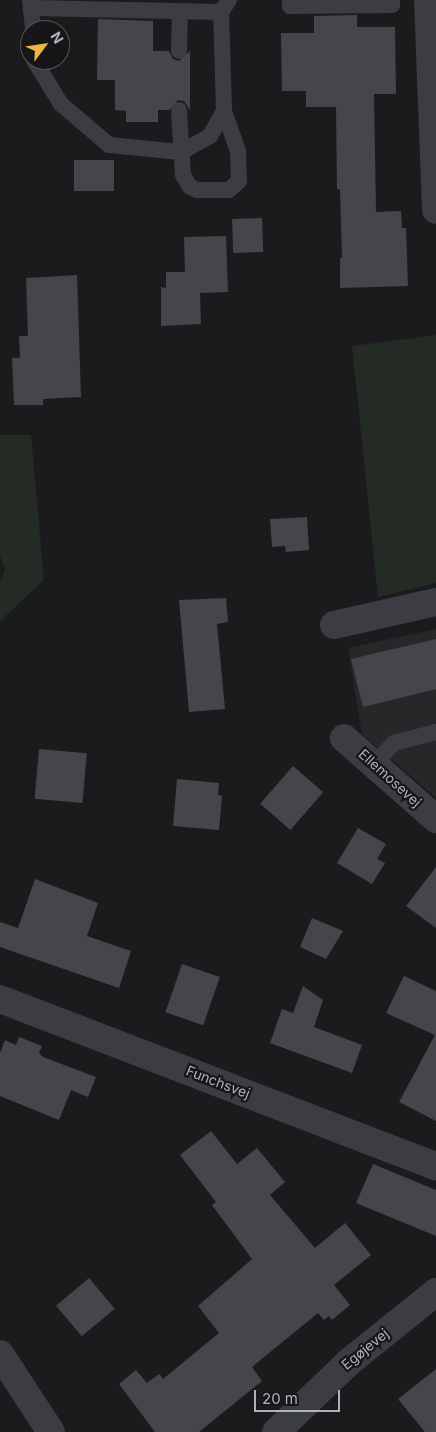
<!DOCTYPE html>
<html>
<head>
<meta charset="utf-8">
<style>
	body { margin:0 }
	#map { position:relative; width:436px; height:1432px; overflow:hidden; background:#1b1b1d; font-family:Inter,sans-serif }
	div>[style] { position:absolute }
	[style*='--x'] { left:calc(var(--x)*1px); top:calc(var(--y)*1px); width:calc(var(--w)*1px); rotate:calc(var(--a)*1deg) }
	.built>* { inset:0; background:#27272a }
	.green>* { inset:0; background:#232b24 }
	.building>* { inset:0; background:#45464a; transform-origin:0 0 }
	.service>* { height:16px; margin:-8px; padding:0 8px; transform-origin:8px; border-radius:8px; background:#3c3d42 }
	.minor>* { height:28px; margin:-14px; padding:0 14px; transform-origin:14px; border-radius:14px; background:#3c3d42 }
	.tertiary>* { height:28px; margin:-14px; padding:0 14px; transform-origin:14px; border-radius:14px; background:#3c3d42 }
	span { translate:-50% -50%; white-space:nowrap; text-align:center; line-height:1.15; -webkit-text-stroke:4.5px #161618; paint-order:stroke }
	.street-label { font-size:14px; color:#aeb2bc }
	.north { position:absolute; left:20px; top:20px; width:50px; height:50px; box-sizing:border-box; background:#161618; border:1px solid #53545a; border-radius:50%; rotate:59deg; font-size:14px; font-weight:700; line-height:20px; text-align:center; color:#aeb2bc }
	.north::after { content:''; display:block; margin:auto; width:18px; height:22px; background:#edb643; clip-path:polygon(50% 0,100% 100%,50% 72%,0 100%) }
	.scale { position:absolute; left:254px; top:1390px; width:86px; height:22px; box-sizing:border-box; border:2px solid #aeb2bc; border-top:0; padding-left:6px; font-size:15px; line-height:18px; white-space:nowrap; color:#aeb2bc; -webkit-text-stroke:4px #161618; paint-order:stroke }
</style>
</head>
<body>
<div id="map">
	<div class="built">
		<i style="clip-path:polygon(436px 629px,436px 798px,362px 734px,348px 648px)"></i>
	</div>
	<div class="green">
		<i style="clip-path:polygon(436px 335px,436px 583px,378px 597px,352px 346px)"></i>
		<i style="clip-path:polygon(0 435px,31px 435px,44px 580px,0 621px,0 583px,5px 569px,0 556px)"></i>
	</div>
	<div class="building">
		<i style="clip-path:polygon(357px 15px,357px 27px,395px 27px,396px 94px,374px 94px,376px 212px,401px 211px,402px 228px,406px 228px,408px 286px,340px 288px,340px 258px,342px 258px,340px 189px,337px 189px,336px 107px,306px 107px,306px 91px,282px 91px,281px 33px,314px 33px,314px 16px)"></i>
		<i style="clip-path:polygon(98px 19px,153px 21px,153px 51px,169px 51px,173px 59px,179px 61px,190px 51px,190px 110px,184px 101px,178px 100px,169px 110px,158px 110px,158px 122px,126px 122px,126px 111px,115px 110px,115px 80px,97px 80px)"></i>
		<i style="left:74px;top:160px;width:40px;height:31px"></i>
		<i style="left:262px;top:218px;width:34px;height:30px;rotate:88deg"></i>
		<i style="clip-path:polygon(226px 236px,228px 292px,200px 293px,201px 324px,161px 326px,161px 287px,166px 288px,166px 272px,185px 272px,184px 237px)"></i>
		<i style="clip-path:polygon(77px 275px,81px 397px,43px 399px,43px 405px,14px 405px,12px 358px,20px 358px,19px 336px,28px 336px,26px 278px)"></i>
		<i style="clip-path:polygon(307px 517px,309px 550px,286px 552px,285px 546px,272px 547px,270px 519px)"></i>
		<i style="clip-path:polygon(226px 598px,228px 622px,217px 624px,225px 709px,189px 712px,179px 600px)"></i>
		<i style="clip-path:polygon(436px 639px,436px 689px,363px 707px,351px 659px)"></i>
		<i style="left:39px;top:749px;width:48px;height:50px;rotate:5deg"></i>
		<i style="left:293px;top:766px;width:40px;height:50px;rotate:41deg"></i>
		<i style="clip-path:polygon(177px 779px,219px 783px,218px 795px,222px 796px,219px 830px,173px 826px)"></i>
		<i style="clip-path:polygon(358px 828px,386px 844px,377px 859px,385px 863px,372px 884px,337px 863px)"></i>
		<i style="clip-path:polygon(436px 867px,436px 928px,406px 906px)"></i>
		<i style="clip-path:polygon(35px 879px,98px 903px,87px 936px,131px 951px,119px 988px,0 947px,0 922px,18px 928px)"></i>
		<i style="clip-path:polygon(312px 918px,343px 931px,326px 959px,300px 947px)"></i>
		<i style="left:182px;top:964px;width:40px;height:51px;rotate:19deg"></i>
		<i style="clip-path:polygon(404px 976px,436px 991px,436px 1121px,399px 1102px,435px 1035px,386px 1013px)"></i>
		<i style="clip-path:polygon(303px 986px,323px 1000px,314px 1027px,362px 1045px,352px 1073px,270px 1043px,282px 1009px,293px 1013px)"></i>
		<i style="clip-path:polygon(19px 1037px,42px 1046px,39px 1053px,43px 1057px,96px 1077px,88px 1097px,71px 1090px,59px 1120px,0 1096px,0 1053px,5px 1040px,16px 1045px)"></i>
		<i style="clip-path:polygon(211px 1131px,237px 1164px,257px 1148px,285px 1182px,270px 1195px,315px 1248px,345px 1223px,371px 1255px,334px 1285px,350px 1305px,332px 1320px,329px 1316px,324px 1320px,318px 1313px,252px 1367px,262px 1381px,199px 1432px,155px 1432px,119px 1384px,136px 1370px,147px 1383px,159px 1374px,163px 1379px,219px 1333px,198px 1306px,252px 1259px,212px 1205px,216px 1202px,180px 1155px)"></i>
		<i style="clip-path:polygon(373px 1164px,436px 1190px,436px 1236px,356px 1203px)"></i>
		<i style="left:89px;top:1278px;width:40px;height:43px;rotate:50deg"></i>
		<i style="clip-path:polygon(436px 1369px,436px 1432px,425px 1432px,398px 1399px)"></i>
	</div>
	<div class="service">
		<i style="--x:30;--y:0;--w:30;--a:84"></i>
		<i style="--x:290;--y:0;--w:6;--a:90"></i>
		<i style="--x:290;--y:6;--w:102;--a:-0.6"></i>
		<i style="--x:392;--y:5;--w:5;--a:-90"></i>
		<i style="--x:33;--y:8;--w:188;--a:1.2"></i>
		<i style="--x:179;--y:51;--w:40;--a:-88.6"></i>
		<i style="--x:34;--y:60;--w:52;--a:58.5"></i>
		<i style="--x:61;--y:104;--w:63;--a:40.5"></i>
		<i style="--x:109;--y:145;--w:72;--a:5.6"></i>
		<i style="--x:181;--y:152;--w:33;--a:-29"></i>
		<i style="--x:210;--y:136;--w:29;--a:-61"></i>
		<i style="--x:224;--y:111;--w:99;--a:-91.7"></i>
		<i style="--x:221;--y:12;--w:14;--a:-56"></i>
		<i style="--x:179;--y:110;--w:65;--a:86.5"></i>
		<i style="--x:183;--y:175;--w:14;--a:60"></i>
		<i style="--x:190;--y:187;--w:8;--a:23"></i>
		<i style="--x:197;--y:190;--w:32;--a:0"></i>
		<i style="--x:229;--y:190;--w:13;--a:-42"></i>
		<i style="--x:239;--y:181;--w:30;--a:-92"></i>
		<i style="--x:238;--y:151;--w:42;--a:-109.3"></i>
		<i style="--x:374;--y:765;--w:30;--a:-48"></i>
		<i style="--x:394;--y:743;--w:43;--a:-14.7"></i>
	</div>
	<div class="minor">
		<i style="--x:428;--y:0;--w:210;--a:87.8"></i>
		<i style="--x:334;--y:625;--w:105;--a:-12.7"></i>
		<i style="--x:344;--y:738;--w:123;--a:41.4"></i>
		<i style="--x:0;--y:999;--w:467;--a:21"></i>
	</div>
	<div class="tertiary">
		<i style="--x:0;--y:1354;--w:93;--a:56.8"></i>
		<i style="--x:276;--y:1432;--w:101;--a:-43.8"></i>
		<i style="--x:349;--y:1362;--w:112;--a:-38.8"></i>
	</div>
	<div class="street-label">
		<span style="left:390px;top:778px;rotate:42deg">Ellemosevej</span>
		<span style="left:218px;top:1082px;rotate:21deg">Funchsvej</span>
		<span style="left:365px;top:1349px;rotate:-39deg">Egøjevej</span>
	</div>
	<div class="north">N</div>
	<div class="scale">20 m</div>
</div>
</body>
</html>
